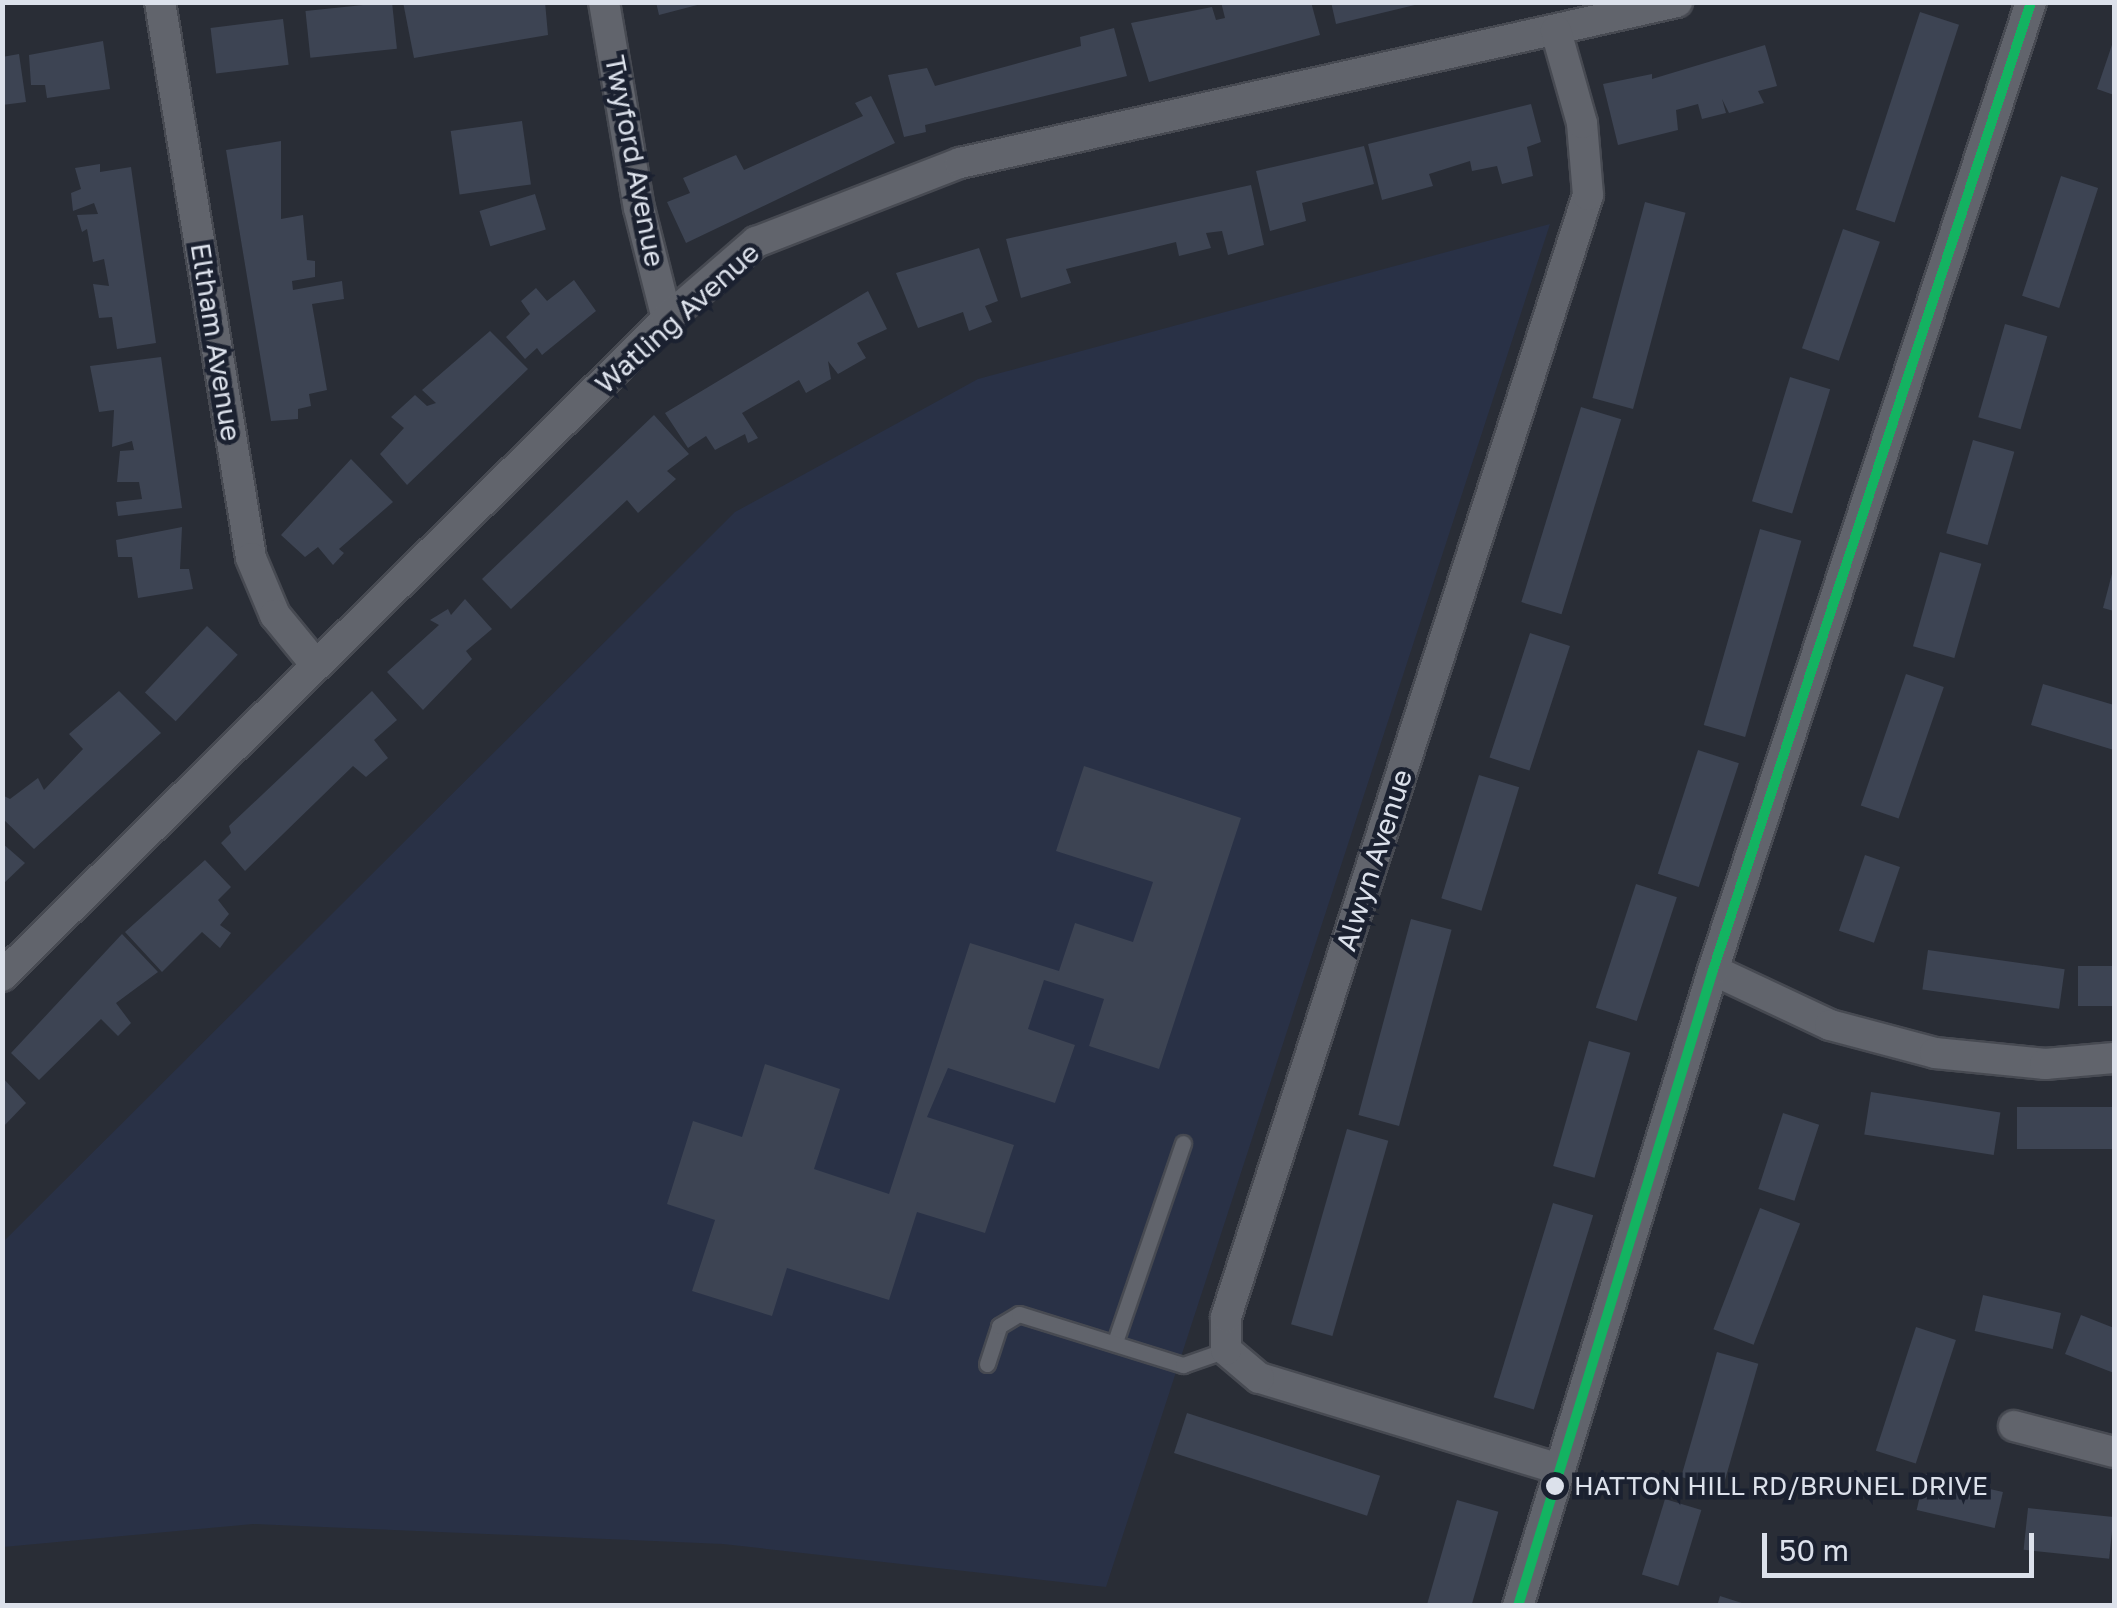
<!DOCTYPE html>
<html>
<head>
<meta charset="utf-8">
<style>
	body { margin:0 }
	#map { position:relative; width:2117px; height:1608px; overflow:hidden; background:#292d36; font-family:"Golos Text",sans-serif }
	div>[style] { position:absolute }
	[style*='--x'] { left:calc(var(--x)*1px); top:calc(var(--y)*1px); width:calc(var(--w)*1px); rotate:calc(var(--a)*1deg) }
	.built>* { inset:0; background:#293146 }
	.building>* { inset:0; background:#3d4453; transform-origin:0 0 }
	.roads { filter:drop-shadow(2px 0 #474a52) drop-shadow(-2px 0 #474a52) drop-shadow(0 2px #474a52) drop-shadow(0 -2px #474a52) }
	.service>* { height:15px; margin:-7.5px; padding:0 7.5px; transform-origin:7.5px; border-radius:7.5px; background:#61646c }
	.minor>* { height:30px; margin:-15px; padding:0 15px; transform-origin:15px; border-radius:15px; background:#61646c }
	.bus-1>* { height:10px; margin:-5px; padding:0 5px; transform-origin:5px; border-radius:5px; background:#13b361 }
	.dots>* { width:28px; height:28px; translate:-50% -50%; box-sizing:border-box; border:5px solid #1b2130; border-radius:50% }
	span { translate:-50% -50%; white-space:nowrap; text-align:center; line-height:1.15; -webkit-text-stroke:9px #1b2130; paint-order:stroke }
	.bus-label { font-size:26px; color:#dce1eb }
	.left { translate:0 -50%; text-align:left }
	.street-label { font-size:28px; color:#dce1eb }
	.frame { position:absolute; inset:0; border:5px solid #dce1eb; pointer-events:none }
	.scale { position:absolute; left:1762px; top:1533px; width:272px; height:45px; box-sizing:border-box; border:5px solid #dce1eb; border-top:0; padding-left:12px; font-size:30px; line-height:35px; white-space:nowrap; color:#dce1eb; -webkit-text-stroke:8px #1b2130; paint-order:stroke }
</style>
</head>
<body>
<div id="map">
	<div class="built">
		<i style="clip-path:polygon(1550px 224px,1106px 1587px,723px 1544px,253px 1524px,3px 1547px,3px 1242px,735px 512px,978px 379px)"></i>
	</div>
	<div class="building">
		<i style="left:392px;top:2px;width:47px;height:87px;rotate:84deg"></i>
		<i style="clip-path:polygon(403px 2px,545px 2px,548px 35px,414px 58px)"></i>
		<i style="clip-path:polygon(656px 2px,700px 2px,701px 4px,659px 15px)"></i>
		<i style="clip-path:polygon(1221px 2px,1311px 2px,1320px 35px,1149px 82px,1131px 23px,1212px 7px,1216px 20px,1225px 18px)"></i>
		<i style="clip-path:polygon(1331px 2px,1419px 2px,1419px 4px,1336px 24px)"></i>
		<i style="left:1920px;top:12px;width:41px;height:208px;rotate:18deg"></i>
		<i style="left:283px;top:19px;width:46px;height:73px;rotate:83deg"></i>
		<i style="clip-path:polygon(1114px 28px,1127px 76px,925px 125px,926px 132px,904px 137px,888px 75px,927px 68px,935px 86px,1081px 46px,1080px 37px)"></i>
		<i style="clip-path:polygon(2114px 39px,2114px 95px,2097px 89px)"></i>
		<i style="clip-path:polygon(103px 41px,110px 89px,47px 98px,45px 85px,31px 85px,29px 55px)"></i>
		<i style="clip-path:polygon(1765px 45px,1777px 86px,1758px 91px,1764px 103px,1729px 113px,1722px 99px,1726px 113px,1702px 119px,1698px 104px,1676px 110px,1678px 130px,1618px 145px,1603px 84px,1652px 74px,1652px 79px)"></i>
		<i style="clip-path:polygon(19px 54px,26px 102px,2px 105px,2px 57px)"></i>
		<i style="clip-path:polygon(871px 96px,895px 143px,686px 243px,667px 202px,690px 193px,683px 178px,736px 155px,744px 170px,863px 116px,855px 103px)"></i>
		<i style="clip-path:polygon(1531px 104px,1541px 142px,1527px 147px,1533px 176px,1502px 184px,1497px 166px,1472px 171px,1470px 161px,1429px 174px,1433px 186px,1382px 200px,1368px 144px)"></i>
		<i style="left:522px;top:121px;width:64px;height:72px;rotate:82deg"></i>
		<i style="clip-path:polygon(281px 141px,281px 219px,303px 215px,307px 260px,315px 261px,315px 277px,292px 281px,293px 290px,342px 281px,344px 299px,312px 304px,327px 390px,309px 394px,311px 406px,298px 409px,298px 419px,271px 421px,226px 150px)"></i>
		<i style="clip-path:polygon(1364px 146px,1374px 184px,1302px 203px,1306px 221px,1270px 231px,1256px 171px)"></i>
		<i style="clip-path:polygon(100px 164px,100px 172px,131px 167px,156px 343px,117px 349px,112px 317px,99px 318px,93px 284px,109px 286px,104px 259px,93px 262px,87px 229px,82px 232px,77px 215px,98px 214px,94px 203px,73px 211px,71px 193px,81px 189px,75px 168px)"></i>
		<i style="left:2061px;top:176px;width:39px;height:126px;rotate:18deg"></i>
		<i style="clip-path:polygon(1251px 185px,1264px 245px,1228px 255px,1222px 231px,1206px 233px,1211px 248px,1179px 256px,1176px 242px,1066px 269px,1071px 283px,1021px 298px,1006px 239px)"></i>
		<i style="left:535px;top:194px;width:37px;height:58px;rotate:73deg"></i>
		<i style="left:1645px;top:202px;width:42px;height:203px;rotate:15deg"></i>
		<i style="left:1843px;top:229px;width:39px;height:126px;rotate:19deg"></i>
		<i style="clip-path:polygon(979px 248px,998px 301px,985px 306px,992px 322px,969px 331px,963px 312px,918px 328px,896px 273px)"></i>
		<i style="clip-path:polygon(574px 280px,596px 311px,542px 355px,537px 348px,525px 359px,506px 337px,530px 314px,521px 301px,536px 288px,547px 301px)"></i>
		<i style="clip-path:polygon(868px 291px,887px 329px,857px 343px,866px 358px,838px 374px,828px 361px,831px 379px,806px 393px,799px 380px,742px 413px,758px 438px,748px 443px,745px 434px,715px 450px,706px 436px,688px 448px,665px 413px)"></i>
		<i style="left:2005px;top:324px;width:44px;height:97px;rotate:16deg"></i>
		<i style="clip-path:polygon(490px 331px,528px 369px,407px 485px,380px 454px,404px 428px,391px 417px,415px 395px,427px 406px,436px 403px,422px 390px)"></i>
		<i style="clip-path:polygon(161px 357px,182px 508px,118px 516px,116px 502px,142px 499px,139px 482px,117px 482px,120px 451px,134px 450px,132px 441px,112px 447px,114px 410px,99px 412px,90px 366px)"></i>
		<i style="left:1790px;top:377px;width:42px;height:130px;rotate:17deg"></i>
		<i style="left:1581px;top:407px;width:42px;height:204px;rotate:17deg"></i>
		<i style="clip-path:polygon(654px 415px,689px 454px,667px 471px,676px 479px,638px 513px,627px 500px,511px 609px,482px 579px)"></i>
		<i style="left:1973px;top:440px;width:43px;height:97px;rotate:16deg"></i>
		<i style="clip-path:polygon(351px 459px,393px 502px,339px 549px,344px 553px,333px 565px,318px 547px,305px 557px,281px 535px)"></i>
		<i style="clip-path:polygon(182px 527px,180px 569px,189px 569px,193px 589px,138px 598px,132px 557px,118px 557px,116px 540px)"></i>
		<i style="left:1760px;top:529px;width:43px;height:204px;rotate:16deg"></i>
		<i style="left:1940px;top:552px;width:43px;height:98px;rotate:16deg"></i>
		<i style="clip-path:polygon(2113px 570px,2114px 571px,2114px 611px,2103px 608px)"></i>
		<i style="clip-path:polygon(465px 599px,492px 629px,466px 651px,472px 659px,423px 710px,387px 672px,439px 625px,430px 620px,448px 609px,451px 615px)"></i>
		<i style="left:207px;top:626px;width:42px;height:91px;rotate:43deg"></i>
		<i style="left:1530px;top:633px;width:42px;height:131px;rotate:18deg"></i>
		<i style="left:1906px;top:674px;width:40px;height:139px;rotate:19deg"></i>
		<i style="clip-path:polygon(2043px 684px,2114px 705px,2114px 750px,2031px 725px)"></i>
		<i style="clip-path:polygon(119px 691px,161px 733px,34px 849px,2px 818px,2px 795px,10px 799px,38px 778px,44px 790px,83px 749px,69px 734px)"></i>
		<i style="clip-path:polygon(372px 691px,397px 720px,374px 740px,388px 758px,366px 777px,353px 766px,245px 871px,221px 843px,231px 833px,229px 826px)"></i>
		<i style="left:1698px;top:750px;width:43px;height:130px;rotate:18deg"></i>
		<i style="clip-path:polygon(1084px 766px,1241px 818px,1159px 1069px,1089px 1046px,1104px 999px,1044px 980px,1028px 1029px,1075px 1045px,1055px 1103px,948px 1068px,927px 1117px,1014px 1145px,985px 1233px,917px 1212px,889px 1300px,787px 1268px,772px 1316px,692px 1291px,715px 1220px,667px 1204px,693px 1121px,742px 1137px,765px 1064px,840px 1089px,814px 1169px,889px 1194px,970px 943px,1059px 971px,1075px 923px,1133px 942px,1153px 882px,1056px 851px)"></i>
		<i style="left:1479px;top:775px;width:42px;height:129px;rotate:17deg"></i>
		<i style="clip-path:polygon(2px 843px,25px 863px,2px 885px)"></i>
		<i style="left:1865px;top:855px;width:37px;height:80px;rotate:19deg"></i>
		<i style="clip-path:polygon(205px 860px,231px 887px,218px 900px,229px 914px,220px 925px,231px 933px,220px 948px,202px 932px,162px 972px,125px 932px)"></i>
		<i style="left:1636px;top:884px;width:43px;height:130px;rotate:18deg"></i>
		<i style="left:1411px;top:919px;width:42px;height:203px;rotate:15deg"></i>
		<i style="clip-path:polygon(122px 934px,158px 972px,116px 1003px,131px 1023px,118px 1036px,101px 1019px,39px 1080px,11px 1053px)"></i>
		<i style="left:1928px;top:950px;width:138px;height:40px;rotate:8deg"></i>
		<i style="left:2114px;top:966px;width:40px;height:36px;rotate:90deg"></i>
		<i style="left:1589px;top:1041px;width:43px;height:130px;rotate:16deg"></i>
		<i style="clip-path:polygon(2px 1077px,26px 1103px,2px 1128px)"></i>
		<i style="left:1871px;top:1092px;width:131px;height:43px;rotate:9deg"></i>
		<i style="left:2114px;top:1107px;width:42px;height:97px;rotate:90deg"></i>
		<i style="left:1783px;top:1113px;width:38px;height:80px;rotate:18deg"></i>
		<i style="left:1347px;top:1129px;width:43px;height:203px;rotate:16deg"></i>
		<i style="left:1553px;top:1203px;width:42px;height:203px;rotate:17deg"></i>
		<i style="left:1760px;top:1208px;width:43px;height:130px;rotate:21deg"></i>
		<i style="left:1983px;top:1295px;width:80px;height:37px;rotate:13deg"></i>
		<i style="clip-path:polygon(2081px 1315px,2114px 1328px,2114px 1373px,2065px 1354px)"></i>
		<i style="left:1916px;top:1327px;width:42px;height:130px;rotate:18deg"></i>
		<i style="left:1717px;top:1352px;width:43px;height:130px;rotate:16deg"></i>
		<i style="left:1187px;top:1413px;width:203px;height:42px;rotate:18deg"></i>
		<i style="left:1925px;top:1474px;width:80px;height:37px;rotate:13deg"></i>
		<i style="left:1665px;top:1499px;width:38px;height:79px;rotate:17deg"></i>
		<i style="left:1457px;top:1500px;width:43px;height:110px;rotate:16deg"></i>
		<i style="left:2028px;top:1508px;width:86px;height:42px;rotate:6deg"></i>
		<i style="clip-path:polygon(1720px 1596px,1748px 1605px,1748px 1606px,1717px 1606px)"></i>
	</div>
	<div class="roads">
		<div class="service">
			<i style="--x:1116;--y:1339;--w:207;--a:-71.1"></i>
			<i style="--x:987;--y:1364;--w:40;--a:-72"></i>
			<i style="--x:999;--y:1326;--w:23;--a:-31"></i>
			<i style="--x:1019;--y:1314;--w:172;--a:17.3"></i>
			<i style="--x:1183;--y:1365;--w:46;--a:-19.2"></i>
		</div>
		<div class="minor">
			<i style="--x:160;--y:2;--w:563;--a:80.7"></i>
			<i style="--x:251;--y:558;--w:62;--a:67.2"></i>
			<i style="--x:275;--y:615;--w:65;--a:50.6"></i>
			<i style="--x:604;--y:2;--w:209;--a:80.4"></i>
			<i style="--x:639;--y:208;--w:114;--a:75.8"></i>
			<i style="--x:1713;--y:970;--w:129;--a:25.2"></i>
			<i style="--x:1830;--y:1025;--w:109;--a:14.9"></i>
			<i style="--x:1935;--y:1053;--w:111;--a:5.7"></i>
			<i style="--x:2045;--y:1064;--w:69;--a:-5"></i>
			<i style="--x:2;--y:976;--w:935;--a:-44.65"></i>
			<i style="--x:667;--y:319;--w:118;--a:-40.9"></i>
			<i style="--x:756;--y:242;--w:219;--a:-21.2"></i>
			<i style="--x:960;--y:163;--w:735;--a:-12.66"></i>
			<i style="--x:2014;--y:1426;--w:103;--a:14.6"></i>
			<i style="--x:1556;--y:1468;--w:310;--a:-163.1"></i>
			<i style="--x:1259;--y:1378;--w:43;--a:-139.7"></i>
			<i style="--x:1226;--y:1350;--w:33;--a:-90"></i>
			<i style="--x:1226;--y:1317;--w:1179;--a:-72.12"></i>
			<i style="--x:1588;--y:195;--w:72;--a:-94.8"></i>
			<i style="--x:1582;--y:123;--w:96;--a:-105.8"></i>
			<i style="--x:1518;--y:1606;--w:665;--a:-72.95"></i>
			<i style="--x:1713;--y:970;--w:1019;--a:-71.81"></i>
		</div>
	</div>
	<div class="bus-1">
		<i style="--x:1518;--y:1606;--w:665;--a:-72.95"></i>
		<i style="--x:1713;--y:970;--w:1019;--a:-71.81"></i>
	</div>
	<div class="dots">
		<i style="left:1555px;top:1486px;background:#dce1eb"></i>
	</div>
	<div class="bus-label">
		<span class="left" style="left:1574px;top:1486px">HATTON HILL RD/BRUNEL DRIVE</span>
	</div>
	<div class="street-label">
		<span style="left:635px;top:161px;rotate:79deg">Twyford Avenue</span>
		<span style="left:677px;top:318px;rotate:-42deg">Watling Avenue</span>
		<span style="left:216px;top:342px;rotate:81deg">Eltham Avenue</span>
		<span style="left:1374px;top:860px;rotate:-72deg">Alwyn Avenue</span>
	</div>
	<div class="frame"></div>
	<div class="scale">50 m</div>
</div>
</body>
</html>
